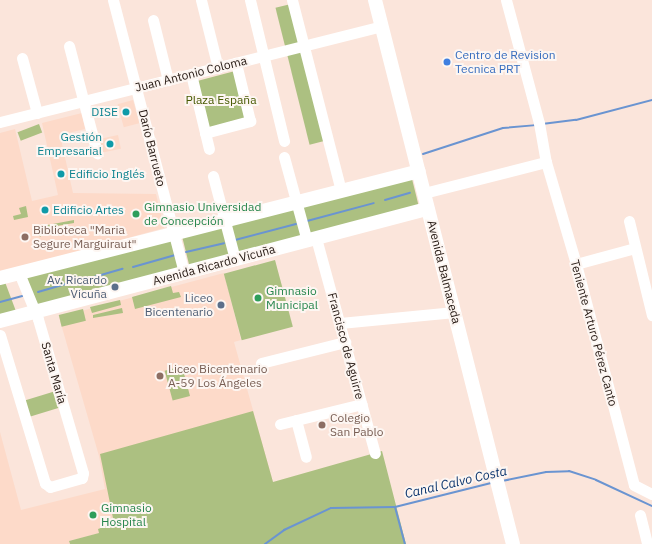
<!DOCTYPE html>
<html>
<head>
<meta charset="utf-8">
<style>
	body { margin:0 }
	#map { position:relative; width:652px; height:544px; overflow:hidden; background:#fbe5db; font-family:"IBM Plex Sans",sans-serif }
	div>[style] { position:absolute }
	[style*='--x'] { left:calc(var(--x)*1px); top:calc(var(--y)*1px); width:calc(var(--w)*1px); rotate:calc(var(--a)*1deg) }
	.built>* { inset:0; background:#fddac9; transform-origin:0 0 }
	.green>* { inset:0; background:#acc081; transform-origin:0 0 }
	.stream>* { height:2px; margin:-1px; padding:0 1px; transform-origin:1px; border-radius:1px; background:#6a94d1 }
	.minor>* { height:11px; margin:-5.5px; padding:0 5.5px; transform-origin:5.5px; border-radius:5.5px; background:#fff }
	.major>* { height:14px; margin:-7px; padding:0 7px; transform-origin:7px; border-radius:7px; background:#fff }
	.dots>* { width:11px; height:11px; translate:-50% -50%; box-sizing:border-box; border:2px solid #fdf6f2; border-radius:50% }
	span { translate:-50% -50%; white-space:nowrap; text-align:center; line-height:1.15; -webkit-text-stroke:4px #fdf6f2; paint-order:stroke }
	.shop-label { font-size:12px; color:#366cbe }
	.left { translate:0 -50%; text-align:left }
	.street-label { font-size:12px; color:#241812 }
	.park-label { font-size:12px; color:#465900 }
	.culture-label { font-size:12px; color:#0d838f }
	.right { translate:-100% -50%; text-align:right }
	.leisure-label { font-size:12px; color:#27864d }
	.education-label { font-size:12px; color:#785e54 }
	.service-label { font-size:12px; color:#4e5e75 }
	.water-label { font-size:13px; color:#0e376f; font-style:italic }
</style>
</head>
<body>
<div id="map">
	<div class="built">
		<i style="left:133px;top:100px;width:24px;height:16px;rotate:75deg"></i>
		<i style="clip-path:polygon(82px 113px,85px 129px,60px 135px,73px 193px,156px 194px,164px 228px,0 273px,0 133px,15px 129px,32px 201px,58px 195px,42px 123px)"></i>
		<i style="left:118px;top:135px;width:14px;height:20px;rotate:78deg"></i>
		<i style="clip-path:polygon(224px 273px,241px 340px,234px 342px,273px 482px,98px 529px,100px 533px,69px 541px,70px 544px,0 544px,0 432px,21px 510px,105px 489px,99px 456px,59px 317px)"></i>
	</div>
	<div class="green">
		<i style="left:291px;top:4px;width:141px;height:16px;rotate:76deg"></i>
		<i style="left:235px;top:71px;width:48px;height:40px;rotate:75deg"></i>
		<i style="left:39px;top:124px;width:9px;height:23px;rotate:69deg"></i>
		<i style="left:411px;top:175px;width:36px;height:237px;rotate:76deg"></i>
		<i style="clip-path:polygon(26px 206px,28px 217px,14px 220px,13px 216px,21px 214px,19px 208px)"></i>
		<i style="clip-path:polygon(74px 220px,74px 223px,51px 227px,40px 237px,37px 227px)"></i>
		<i style="left:172px;top:237px;width:37px;height:153px;rotate:76deg"></i>
		<i style="left:275px;top:260px;width:69px;height:53px;rotate:75deg"></i>
		<i style="clip-path:polygon(5px 282px,17px 314px,0 319px,0 283px)"></i>
		<i style="clip-path:polygon(171px 286px,173px 293px,179px 292px,181px 297px,135px 309px,132px 297px)"></i>
		<i style="clip-path:polygon(120px 300px,121px 305px,92px 313px,90px 307px)"></i>
		<i style="clip-path:polygon(122px 308px,123px 313px,93px 318px,93px 315px)"></i>
		<i style="left:83px;top:309px;width:12px;height:25px;rotate:76deg"></i>
		<i style="left:182px;top:366px;width:31px;height:18px;rotate:75deg"></i>
		<i style="left:59px;top:390px;width:17px;height:41px;rotate:73deg"></i>
		<i style="clip-path:polygon(253px 411px,273px 482px,382px 451px,406px 544px,70px 544px,69px 541px,99px 533px,98px 529px,114px 523px,100px 454px)"></i>
	</div>
	<div class="stream">
		<i style="--x:542;--y:124;--w:34;--a:-7"></i>
		<i style="--x:576;--y:120;--w:79;--a:-14.7"></i>
		<i style="--x:423;--y:154;--w:84;--a:-18"></i>
		<i style="--x:503;--y:128;--w:33;--a:-5"></i>
		<i style="--x:385;--y:200;--w:26;--a:-16"></i>
		<i style="--x:307;--y:221;--w:69;--a:-15"></i>
		<i style="--x:235;--y:240;--w:63;--a:-14.7"></i>
		<i style="--x:186;--y:252;--w:39;--a:-13"></i>
		<i style="--x:133;--y:267;--w:44;--a:-15.9"></i>
		<i style="--x:87;--y:279;--w:37;--a:-16"></i>
		<i style="--x:38;--y:292;--w:36;--a:-16"></i>
		<i style="--x:0;--y:302;--w:23;--a:-15"></i>
		<i style="--x:502;--y:481;--w:45;--a:-11.6"></i>
		<i style="--x:546;--y:472;--w:23;--a:-2"></i>
		<i style="--x:569;--y:471;--w:28;--a:18"></i>
		<i style="--x:596;--y:480;--w:62;--a:24.9"></i>
		<i style="--x:395;--y:507;--w:38;--a:75"></i>
		<i style="--x:265;--y:544;--w:24;--a:-36"></i>
		<i style="--x:284;--y:530;--w:52;--a:-25.1"></i>
		<i style="--x:331;--y:508;--w:64;--a:-0.9"></i>
		<i style="--x:395;--y:507;--w:99;--a:-14"></i>
	</div>
	<div class="minor">
		<i style="--x:113;--y:0;--w:282;--a:75.4"></i>
		<i style="--x:201;--y:0;--w:70;--a:76"></i>
		<i style="--x:250;--y:0;--w:145;--a:76.4"></i>
		<i style="--x:292;--y:0;--w:197;--a:75.6"></i>
		<i style="--x:506;--y:0;--w:127;--a:75"></i>
		<i style="--x:539;--y:123;--w:40;--a:80"></i>
		<i style="--x:546;--y:162;--w:106;--a:73.6"></i>
		<i style="--x:576;--y:264;--w:228;--a:75.3"></i>
		<i style="--x:634;--y:485;--w:20;--a:27"></i>
		<i style="--x:153;--y:20;--w:62;--a:76"></i>
		<i style="--x:69;--y:46;--w:111;--a:75.3"></i>
		<i style="--x:22;--y:58;--w:57;--a:74.7"></i>
		<i style="--x:191;--y:74;--w:77;--a:76.5"></i>
		<i style="--x:0;--y:122;--w:394;--a:-14.1"></i>
		<i style="--x:205;--y:133;--w:47;--a:-14.9"></i>
		<i style="--x:250;--y:121;--w:60;--a:-103.6"></i>
		<i style="--x:284;--y:157;--w:87;--a:74.7"></i>
		<i style="--x:213;--y:176;--w:86;--a:75.2"></i>
		<i style="--x:424;--y:193;--w:126;--a:-14.3"></i>
		<i style="--x:629;--y:221;--w:97;--a:76.3"></i>
		<i style="--x:316;--y:238;--w:223;--a:74.7"></i>
		<i style="--x:576;--y:264;--w:61;--a:-15.2"></i>
		<i style="--x:340;--y:323;--w:115;--a:-5.5"></i>
		<i style="--x:0;--y:335;--w:155;--a:73.1"></i>
		<i style="--x:45;--y:483;--w:6;--a:39"></i>
		<i style="--x:50;--y:487;--w:33;--a:-16"></i>
		<i style="--x:82;--y:478;--w:5;--a:-79"></i>
		<i style="--x:83;--y:473;--w:160;--a:-106.3"></i>
		<i style="--x:38;--y:319;--w:50;--a:-112.4"></i>
		<i style="--x:261;--y:363;--w:87;--a:-14"></i>
		<i style="--x:296;--y:420;--w:38;--a:75"></i>
		<i style="--x:280;--y:424;--w:84;--a:-13.7"></i>
		<i style="--x:640;--y:515;--w:30;--a:76"></i>
	</div>
	<div class="major">
		<i style="--x:375;--y:0;--w:561;--a:75.77"></i>
		<i style="--x:0;--y:278;--w:432;--a:-14.3"></i>
		<i style="--x:0;--y:321;--w:442;--a:-14.7"></i>
	</div>
	<div class="dots">
		<i style="left:447px;top:62px;background:#3f7fe0"></i>
		<i style="left:126px;top:112px;background:#0f9aa8"></i>
		<i style="left:110px;top:144px;background:#0f9aa8"></i>
		<i style="left:61px;top:174px;background:#0f9aa8"></i>
		<i style="left:45px;top:210px;background:#0f9aa8"></i>
		<i style="left:136px;top:214px;background:#2e9e5b"></i>
		<i style="left:25px;top:237px;background:#8d6e63"></i>
		<i style="left:115px;top:287px;background:#5c6f8a"></i>
		<i style="left:258px;top:298px;background:#2e9e5b"></i>
		<i style="left:221px;top:305px;background:#5c6f8a"></i>
		<i style="left:160px;top:376px;background:#8d6e63"></i>
		<i style="left:322px;top:425px;background:#8d6e63"></i>
		<i style="left:93px;top:515px;background:#2e9e5b"></i>
	</div>
	<div class="shop-label">
		<span class="left" style="left:455px;top:62px">Centro de Revision<br>Tecnica PRT</span>
	</div>
	<div class="street-label">
		<span style="left:191px;top:74px;rotate:-14deg">Juan Antonio Coloma</span>
		<span style="left:152px;top:148px;rotate:76deg">Darío Barrueto</span>
		<span style="left:214px;top:265px;rotate:-15deg">Avenida Ricardo Vicuña</span>
		<span style="left:444px;top:272px;rotate:76deg">Avenida Balmaceda</span>
		<span style="left:594px;top:333px;rotate:75deg">Teniente Arturo Pérez Canto</span>
		<span style="left:346px;top:346px;rotate:75deg">Francisco de Aguirre</span>
		<span style="left:54px;top:373px;rotate:74deg">Santa María</span>
	</div>
	<div class="park-label">
		<span style="left:221px;top:100px">Plaza España</span>
	</div>
	<div class="culture-label">
		<span class="right" style="left:118px;top:112px">DISE</span>
		<span class="right" style="left:102px;top:144px">Gestión<br>Empresarial</span>
		<span class="left" style="left:69px;top:174px">Edificio Inglés</span>
		<span class="left" style="left:53px;top:210px">Edificio Artes</span>
	</div>
	<div class="leisure-label">
		<span class="left" style="left:144px;top:214px">Gimnasio Universidad<br>de Concepción</span>
		<span class="left" style="left:266px;top:298px">Gimnasio<br>Municipal</span>
		<span class="left" style="left:101px;top:515px">Gimnasio<br>Hospital</span>
	</div>
	<div class="education-label">
		<span class="left" style="left:33px;top:237px">Biblioteca "Maria<br>Segure Marguiraut"</span>
		<span class="left" style="left:168px;top:376px">Liceo Bicentenario<br>A-59 Los Ángeles</span>
		<span class="left" style="left:330px;top:425px">Colegio<br>San Pablo</span>
	</div>
	<div class="service-label">
		<span class="right" style="left:107px;top:287px">Av. Ricardo<br>Vicuña</span>
		<span class="right" style="left:213px;top:305px">Liceo<br>Bicentenario</span>
	</div>
	<div class="water-label">
		<span style="left:456px;top:483px;rotate:-13deg">Canal Calvo Costa</span>
	</div>
</div>
</body>
</html>
